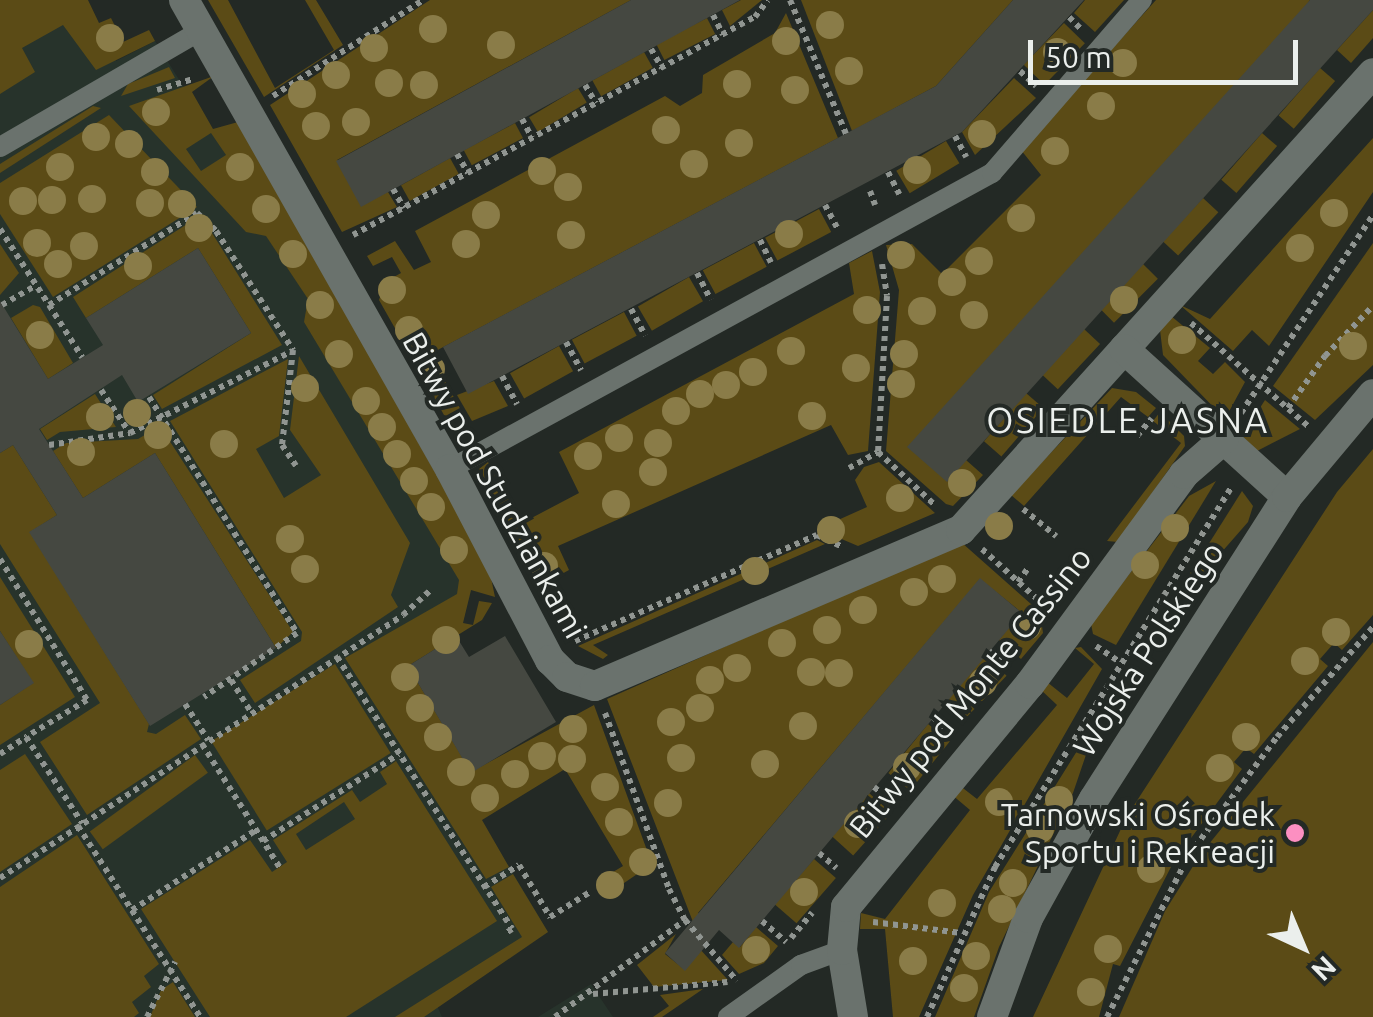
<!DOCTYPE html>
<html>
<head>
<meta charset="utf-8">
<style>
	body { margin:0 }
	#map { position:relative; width:1373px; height:1017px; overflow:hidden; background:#232925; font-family:Ubuntu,sans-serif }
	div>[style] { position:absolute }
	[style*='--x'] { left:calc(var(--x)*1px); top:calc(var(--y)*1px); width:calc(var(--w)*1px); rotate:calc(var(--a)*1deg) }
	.built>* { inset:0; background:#27332b }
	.green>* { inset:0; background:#5b4b16; transform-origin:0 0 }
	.building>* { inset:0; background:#454841 }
	.path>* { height:6px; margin-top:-3px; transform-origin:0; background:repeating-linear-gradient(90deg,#909591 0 5px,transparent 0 10px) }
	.lane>* { height:20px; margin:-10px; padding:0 10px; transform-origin:10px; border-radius:10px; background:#6a726d }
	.street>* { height:30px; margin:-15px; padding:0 15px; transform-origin:15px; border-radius:15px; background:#6a726d }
	.trees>* { width:28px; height:28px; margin:-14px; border-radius:50%; background:#8a7c48 }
	.dots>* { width:28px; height:28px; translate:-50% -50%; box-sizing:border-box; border:5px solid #232925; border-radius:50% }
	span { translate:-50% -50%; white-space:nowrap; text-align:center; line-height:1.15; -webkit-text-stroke:8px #232925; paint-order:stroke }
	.street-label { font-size:32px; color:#ebefec }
	.poi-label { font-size:32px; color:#ebefec }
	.right { translate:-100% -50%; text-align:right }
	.neighbourhood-label { font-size:35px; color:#ebefec; letter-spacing:2.5px }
	.north { position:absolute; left:1253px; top:897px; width:100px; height:100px; -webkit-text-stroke:8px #232925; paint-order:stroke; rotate:136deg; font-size:28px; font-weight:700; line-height:40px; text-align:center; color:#ebefec }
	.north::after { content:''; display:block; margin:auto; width:35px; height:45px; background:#ebefec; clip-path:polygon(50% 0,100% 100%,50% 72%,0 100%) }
	.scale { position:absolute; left:1028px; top:40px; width:270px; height:45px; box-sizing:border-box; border:5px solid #ebefec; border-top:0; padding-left:12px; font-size:30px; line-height:35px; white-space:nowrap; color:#ebefec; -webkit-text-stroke:8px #232925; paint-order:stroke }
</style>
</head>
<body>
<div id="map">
	<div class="built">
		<i style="clip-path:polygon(9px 0,83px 0,116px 61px,155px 41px,479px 561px,461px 629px,392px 671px,548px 932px,436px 1003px,442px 1017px,0 1017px,0 5px)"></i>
		<i style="clip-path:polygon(591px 984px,613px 1017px,538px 1017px)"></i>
	</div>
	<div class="green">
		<i style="clip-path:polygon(0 0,88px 0,99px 23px,111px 18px,123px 42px,149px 30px,155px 41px,96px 70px,63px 25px,22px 48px,35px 72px,0 94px)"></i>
		<i style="clip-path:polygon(208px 0,228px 0,275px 88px,334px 50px,305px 0,316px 0,343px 45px,264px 97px)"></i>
		<i style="clip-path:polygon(430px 0,631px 0,337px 160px,388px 192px,397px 207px,342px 232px,270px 105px)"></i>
		<i style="clip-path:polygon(741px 0,762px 0,730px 26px,722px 10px)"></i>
		<i style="clip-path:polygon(801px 0,1013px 0,936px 86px,852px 131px)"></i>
		<i style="clip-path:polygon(1085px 0,1124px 0,1095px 32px,1074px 13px)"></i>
		<i style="clip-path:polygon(1156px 0,1310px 0,966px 460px,983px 475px,953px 506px,946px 504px,886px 451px,899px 290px,886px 245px,912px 244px,942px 274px,1041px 175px,1021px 150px)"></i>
		<i style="clip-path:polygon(1373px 10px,1373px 38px,1351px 63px,1337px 50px)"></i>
		<i style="clip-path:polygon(786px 13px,838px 138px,430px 354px,467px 421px,444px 415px,379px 300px,385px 282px,401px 273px,392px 257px,373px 266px,367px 256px,395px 241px,414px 270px,431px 262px,415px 231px,665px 96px,680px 106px,702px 93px,703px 75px,775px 33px)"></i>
		<i style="left:707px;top:18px;width:18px;height:57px;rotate:63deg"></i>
		<i style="left:1064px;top:23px;width:29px;height:58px;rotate:44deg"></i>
		<i style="left:644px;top:52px;width:18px;height:59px;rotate:61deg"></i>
		<i style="clip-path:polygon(169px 67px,175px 78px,121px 96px,128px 84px)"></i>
		<i style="left:1320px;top:68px;width:20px;height:63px;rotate:41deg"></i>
		<i style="clip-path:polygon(evenodd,214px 76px,192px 92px,213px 129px,238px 122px,489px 568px,495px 597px,471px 590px,463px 623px,473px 625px,479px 601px,492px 603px,482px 620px,408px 666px,471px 772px,594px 705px,652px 864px,605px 896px,598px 881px,623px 866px,565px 769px,482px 820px,509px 867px,486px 879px,345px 658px,457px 594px,459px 580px,304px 322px,308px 299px,266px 236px,246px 232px,129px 106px,214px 76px,211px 133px,226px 155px,201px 171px,186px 149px,211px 133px)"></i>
		<i style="clip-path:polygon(1014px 78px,1036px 98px,975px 155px,962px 132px)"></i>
		<i style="left:578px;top:88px;width:17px;height:57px;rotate:59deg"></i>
		<i style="clip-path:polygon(93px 106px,101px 108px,0 173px,0 164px)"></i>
		<i style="clip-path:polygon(109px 115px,197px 207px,53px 297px,0 214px,0 183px)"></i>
		<i style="left:515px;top:123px;width:17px;height:58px;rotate:62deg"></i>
		<i style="left:1262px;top:133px;width:20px;height:62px;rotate:41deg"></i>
		<i style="clip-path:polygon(1373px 138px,1373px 192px,1269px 346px,1252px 330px,1233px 351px,1180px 305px,1210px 319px)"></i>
		<i style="left:946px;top:141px;width:26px;height:58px;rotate:59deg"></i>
		<i style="left:450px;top:158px;width:18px;height:56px;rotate:61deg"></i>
		<i style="left:1203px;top:198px;width:21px;height:59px;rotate:43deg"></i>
		<i style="left:819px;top:209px;width:26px;height:61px;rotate:62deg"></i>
		<i style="clip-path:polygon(195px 219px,212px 233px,282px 345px,162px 409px,153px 395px,251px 333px,198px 248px,86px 318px,73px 297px)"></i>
		<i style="left:754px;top:243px;width:27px;height:58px;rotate:62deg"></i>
		<i style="clip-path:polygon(1373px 243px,1373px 365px,1315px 420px,1273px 386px)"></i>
		<i style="clip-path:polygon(0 244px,19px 273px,0 295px)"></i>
		<i style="clip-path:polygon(872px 251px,880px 292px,868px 451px,848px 455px,831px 425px,558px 546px,569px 570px,540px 586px,479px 469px,488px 462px,522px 523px,579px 493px,559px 452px,854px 294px,849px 263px)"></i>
		<i style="left:1143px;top:264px;width:21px;height:62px;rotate:45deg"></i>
		<i style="left:689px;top:277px;width:28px;height:59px;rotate:60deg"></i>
		<i style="clip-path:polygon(33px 305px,40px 307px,73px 363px,48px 379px,11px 318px)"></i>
		<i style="left:624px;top:312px;width:27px;height:59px;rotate:62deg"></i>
		<i style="clip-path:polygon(1171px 316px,1210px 348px,1198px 361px,1213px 374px,1225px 362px,1245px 382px,1225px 419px,1163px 355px,1160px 330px)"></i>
		<i style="left:1084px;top:329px;width:22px;height:62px;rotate:43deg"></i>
		<i style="left:559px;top:346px;width:29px;height:56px;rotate:61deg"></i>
		<i style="clip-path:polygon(299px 356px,410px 543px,391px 595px,398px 607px,255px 703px,240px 680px,301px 641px,302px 632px,170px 421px,288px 359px,279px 436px,256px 449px,284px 498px,321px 475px,290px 430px)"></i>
		<i style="clip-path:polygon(494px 381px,508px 406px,472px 421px,457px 395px)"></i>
		<i style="clip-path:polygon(1112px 388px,1136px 392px,1156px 408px,1148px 417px,1121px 397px,1024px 506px,1011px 495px)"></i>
		<i style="left:1026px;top:393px;width:23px;height:64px;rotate:41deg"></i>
		<i style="clip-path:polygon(95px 394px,116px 427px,60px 432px,47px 440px,40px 429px)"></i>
		<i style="clip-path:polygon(1265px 400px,1300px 429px,1257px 451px,1242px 436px)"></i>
		<i style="clip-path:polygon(1160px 412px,1184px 436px,1185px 446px,1118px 542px,1107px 541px,1181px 443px,1153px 421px)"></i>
		<i style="clip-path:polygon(160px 426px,293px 632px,276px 648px,155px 453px,83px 498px,53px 451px,66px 443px,138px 439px)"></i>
		<i style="clip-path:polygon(13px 445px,57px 515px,30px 532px,149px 724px,147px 732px,156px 734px,185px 715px,201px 739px,87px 815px,40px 742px,100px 703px,0 544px,0 453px)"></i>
		<i style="clip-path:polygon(1373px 449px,1373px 615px,1342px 650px,1334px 643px,1320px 659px,1328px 666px,1254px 754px,1246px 748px,1234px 762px,1242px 769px,1183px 849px,1174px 845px,1163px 862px,1171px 867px,1120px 966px,1113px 964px,1099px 1017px,1033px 1017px,1127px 816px,1337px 492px)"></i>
		<i style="clip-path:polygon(879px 462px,935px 513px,858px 546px,818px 529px,867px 507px,855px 480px,864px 467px)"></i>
		<i style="clip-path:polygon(1216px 481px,1116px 645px,1093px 634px,1091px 624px,1189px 496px)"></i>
		<i style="clip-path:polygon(1242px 491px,1253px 506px,1248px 522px,1157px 626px)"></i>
		<i style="clip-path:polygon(817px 540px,825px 544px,593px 645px,608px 655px,603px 659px,578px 646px)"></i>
		<i style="clip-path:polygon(961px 542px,1040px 612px,1043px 633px,1021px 659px,999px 640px,1021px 612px,980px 579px,698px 913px,714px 927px,693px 922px,607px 699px)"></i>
		<i style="clip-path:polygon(0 577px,75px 697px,0 745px,0 705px,33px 683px,0 631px)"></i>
		<i style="clip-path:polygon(1373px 642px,1373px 1017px,1119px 1017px,1165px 911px,1200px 855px)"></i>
		<i style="clip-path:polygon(1081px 647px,1102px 669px,973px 895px,919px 1017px,893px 1017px,885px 929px,860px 929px,861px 913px,885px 919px,970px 810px,951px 794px,959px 785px,977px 799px,1057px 705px,1040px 689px,1047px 682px,1067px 698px,1094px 664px,1075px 648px)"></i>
		<i style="left:985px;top:655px;width:30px;height:65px;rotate:44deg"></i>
		<i style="left:335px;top:664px;width:105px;height:146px;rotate:58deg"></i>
		<i style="left:928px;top:724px;width:28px;height:63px;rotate:39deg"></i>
		<i style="clip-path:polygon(1082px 743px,1090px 743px,1073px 793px,999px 947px,974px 1017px,935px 1017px,989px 892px)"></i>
		<i style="clip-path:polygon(25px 754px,72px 824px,0 872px,0 770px)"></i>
		<i style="left:195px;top:755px;width:22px;height:130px;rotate:54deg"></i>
		<i style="clip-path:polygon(evenodd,396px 761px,497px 921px,346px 1017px,210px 1017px,141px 909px,250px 840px,272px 872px,287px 862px,273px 840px,352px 790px,360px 802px,387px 784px,380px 772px,396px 761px,344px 802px,355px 819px,306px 850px,296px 834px,344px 802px)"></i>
		<i style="left:869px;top:793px;width:30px;height:57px;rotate:42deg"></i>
		<i style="clip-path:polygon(77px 835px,159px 964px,144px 976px,151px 987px,132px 1002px,139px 1013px,134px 1017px,0 1017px,0 887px)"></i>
		<i style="left:814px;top:859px;width:29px;height:60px;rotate:41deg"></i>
		<i style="clip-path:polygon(513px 874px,548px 932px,424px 1017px,395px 1017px,522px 937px,491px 887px)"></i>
		<i style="clip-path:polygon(756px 927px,778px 946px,764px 963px,739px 974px,722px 955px,733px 942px,740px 947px)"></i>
		<i style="clip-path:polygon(676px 934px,665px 954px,685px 970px,699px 948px,728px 980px,654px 987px,637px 965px)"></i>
		<i style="clip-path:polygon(173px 982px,195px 1017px,150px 1017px,161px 990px)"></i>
		<i style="clip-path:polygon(703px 989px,662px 1017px,653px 1017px,669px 1006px,660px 995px)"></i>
	</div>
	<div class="building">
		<i style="clip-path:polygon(631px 0,740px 0,361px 207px,336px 161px)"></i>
		<i style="clip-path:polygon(1013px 0,1084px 0,962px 132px,468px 394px,443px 347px,936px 86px)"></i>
		<i style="clip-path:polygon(1310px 0,1373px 0,1373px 10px,947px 482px,907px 447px)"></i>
		<i style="clip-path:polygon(198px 248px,251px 333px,138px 402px,122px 375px,39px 429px,83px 498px,155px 453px,276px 648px,150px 726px,29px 532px,57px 515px,13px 445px,0 453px,0 301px,48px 379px,103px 345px,86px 318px)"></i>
		<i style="clip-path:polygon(980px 578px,1022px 613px,739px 948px,719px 930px,685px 971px,665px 953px)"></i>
		<i style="clip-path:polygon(0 631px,34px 683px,0 705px)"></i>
		<i style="clip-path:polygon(456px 636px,469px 657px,505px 636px,556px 722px,471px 773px,408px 666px)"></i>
	</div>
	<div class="path">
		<i style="--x:790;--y:0;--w:145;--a:67.3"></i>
		<i style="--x:713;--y:15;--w:22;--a:63"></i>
		<i style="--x:1069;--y:17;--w:17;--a:45"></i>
		<i style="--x:651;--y:49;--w:22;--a:60"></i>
		<i style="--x:1020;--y:71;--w:22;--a:43"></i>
		<i style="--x:585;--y:85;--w:21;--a:59"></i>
		<i style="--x:157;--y:90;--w:38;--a:-17"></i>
		<i style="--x:273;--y:96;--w:178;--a:-32.6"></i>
		<i style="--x:522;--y:119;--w:21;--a:62"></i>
		<i style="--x:955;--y:136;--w:24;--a:62"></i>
		<i style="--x:457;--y:154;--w:22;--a:60"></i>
		<i style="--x:888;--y:172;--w:25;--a:63"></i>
		<i style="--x:393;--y:189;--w:22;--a:60"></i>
		<i style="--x:870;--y:191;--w:15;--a:70"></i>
		<i style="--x:825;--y:205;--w:26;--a:62"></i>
		<i style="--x:0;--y:229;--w:90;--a:57.2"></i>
		<i style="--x:49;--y:305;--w:174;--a:-31.9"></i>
		<i style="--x:197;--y:213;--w:26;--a:43"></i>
		<i style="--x:216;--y:231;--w:142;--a:57.1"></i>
		<i style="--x:293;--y:350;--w:96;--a:96.6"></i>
		<i style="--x:282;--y:445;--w:25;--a:56"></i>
		<i style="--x:353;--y:235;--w:457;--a:-28.5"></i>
		<i style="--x:755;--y:17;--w:21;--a:-53"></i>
		<i style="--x:760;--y:240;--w:25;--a:64"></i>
		<i style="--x:882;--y:264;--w:32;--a:81"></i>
		<i style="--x:887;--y:296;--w:156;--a:93.3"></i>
		<i style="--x:878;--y:452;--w:79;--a:43"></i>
		<i style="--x:697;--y:273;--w:30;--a:63"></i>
		<i style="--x:2;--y:305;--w:39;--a:-30"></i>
		<i style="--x:49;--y:305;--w:62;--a:57.6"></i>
		<i style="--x:631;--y:309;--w:30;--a:62"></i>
		<i style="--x:1191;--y:323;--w:157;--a:41.4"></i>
		<i style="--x:566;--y:342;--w:32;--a:62"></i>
		<i style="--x:502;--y:376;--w:32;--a:62"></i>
		<i style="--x:101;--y:390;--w:50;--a:56.3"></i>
		<i style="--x:149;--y:397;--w:279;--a:57.9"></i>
		<i style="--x:297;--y:633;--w:113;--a:145.5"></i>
		<i style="--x:1288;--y:408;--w:64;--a:-54.6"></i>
		<i style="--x:1325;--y:356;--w:69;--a:-46.2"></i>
		<i style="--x:1241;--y:413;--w:238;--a:-56.3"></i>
		<i style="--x:1137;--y:436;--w:23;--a:-50"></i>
		<i style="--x:49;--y:445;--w:82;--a:-8.4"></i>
		<i style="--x:130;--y:433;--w:182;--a:-26.8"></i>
		<i style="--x:849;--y:468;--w:33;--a:-29"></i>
		<i style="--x:1023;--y:509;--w:43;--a:39.3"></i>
		<i style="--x:982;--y:549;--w:88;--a:42.2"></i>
		<i style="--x:0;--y:559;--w:166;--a:58.3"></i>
		<i style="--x:87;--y:700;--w:71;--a:148.8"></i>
		<i style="--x:1018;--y:582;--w:19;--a:-54"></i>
		<i style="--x:575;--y:641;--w:264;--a:-23.7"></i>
		<i style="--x:817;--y:535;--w:29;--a:25"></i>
		<i style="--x:1096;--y:646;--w:29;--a:34"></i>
		<i style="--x:989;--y:651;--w:23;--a:43"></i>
		<i style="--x:337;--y:657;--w:323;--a:57.2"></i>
		<i style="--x:512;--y:929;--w:7;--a:146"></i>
		<i style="--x:231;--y:680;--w:38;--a:58"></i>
		<i style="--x:185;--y:704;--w:43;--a:57.4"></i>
		<i style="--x:605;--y:713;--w:187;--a:70"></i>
		<i style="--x:669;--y:889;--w:35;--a:63"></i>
		<i style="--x:685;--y:920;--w:80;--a:49.6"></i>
		<i style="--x:933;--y:717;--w:23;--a:43"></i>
		<i style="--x:202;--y:744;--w:146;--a:57.8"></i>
		<i style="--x:0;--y:754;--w:31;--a:-33"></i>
		<i style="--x:26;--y:737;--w:103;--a:56.9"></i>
		<i style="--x:874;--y:787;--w:23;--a:40"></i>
		<i style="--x:78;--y:826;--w:227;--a:57.4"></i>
		<i style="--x:263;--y:841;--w:161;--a:-32.6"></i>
		<i style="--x:819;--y:853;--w:23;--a:41"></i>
		<i style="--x:0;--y:878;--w:481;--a:-33.1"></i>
		<i style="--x:403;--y:615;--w:38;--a:-42"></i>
		<i style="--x:484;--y:887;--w:41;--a:-32.2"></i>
		<i style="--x:519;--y:865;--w:61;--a:59.2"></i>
		<i style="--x:550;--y:917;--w:47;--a:-32"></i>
		<i style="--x:132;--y:910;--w:148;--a:-32.8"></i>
		<i style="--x:762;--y:921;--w:32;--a:41"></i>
		<i style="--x:873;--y:922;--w:89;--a:7.1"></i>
		<i style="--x:791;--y:938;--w:33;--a:-50"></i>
		<i style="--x:593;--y:994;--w:135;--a:-5.1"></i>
		<i style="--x:147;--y:1017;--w:62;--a:-63"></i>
		<i style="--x:555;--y:1017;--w:162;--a:-36.7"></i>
		<i style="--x:927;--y:1017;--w:165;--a:-65.6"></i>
		<i style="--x:995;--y:867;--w:449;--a:-58.1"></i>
		<i style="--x:1107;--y:1017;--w:182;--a:-63.2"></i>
		<i style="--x:1189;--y:855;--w:147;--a:-53.3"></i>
		<i style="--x:1277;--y:737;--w:146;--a:-48.9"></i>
	</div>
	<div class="lane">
		<i style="--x:0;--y:147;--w:231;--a:-30.1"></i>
		<i style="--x:450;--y:469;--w:618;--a:-28.64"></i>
		<i style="--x:992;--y:173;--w:229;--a:-49.1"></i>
		<i style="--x:728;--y:1017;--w:90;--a:-35.5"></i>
		<i style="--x:801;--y:965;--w:44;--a:-20.1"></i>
	</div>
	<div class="street">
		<i style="--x:184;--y:0;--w:539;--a:60.44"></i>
		<i style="--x:450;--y:469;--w:216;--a:62.4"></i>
		<i style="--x:550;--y:660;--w:24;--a:45"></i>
		<i style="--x:567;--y:677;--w:29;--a:18"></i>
		<i style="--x:595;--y:686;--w:398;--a:-23.1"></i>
		<i style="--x:961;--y:530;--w:615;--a:-47.96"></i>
		<i style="--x:1124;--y:349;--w:220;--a:42.2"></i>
		<i style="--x:853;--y:1017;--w:68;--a:-99.3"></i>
		<i style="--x:842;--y:950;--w:43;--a:-84.7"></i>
		<i style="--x:846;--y:907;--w:289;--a:-50.5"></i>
		<i style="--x:1030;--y:684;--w:260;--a:-53.7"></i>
		<i style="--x:1184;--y:474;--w:53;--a:-41.2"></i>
		<i style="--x:992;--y:1017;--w:105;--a:-70"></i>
		<i style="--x:1028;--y:918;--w:136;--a:-61"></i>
		<i style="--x:1094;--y:799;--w:358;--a:-57.4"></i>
		<i style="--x:1287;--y:497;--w:134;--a:-50.1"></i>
	</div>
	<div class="trees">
		<i style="left:830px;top:25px"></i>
		<i style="left:433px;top:29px"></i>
		<i style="left:110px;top:38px"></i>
		<i style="left:786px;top:41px"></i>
		<i style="left:501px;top:45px"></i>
		<i style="left:374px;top:48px"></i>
		<i style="left:1057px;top:52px"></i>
		<i style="left:1123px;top:63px"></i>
		<i style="left:849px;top:71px"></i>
		<i style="left:336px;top:75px"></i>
		<i style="left:389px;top:83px"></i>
		<i style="left:737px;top:84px"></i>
		<i style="left:424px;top:85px"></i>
		<i style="left:795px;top:90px"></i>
		<i style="left:302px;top:94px"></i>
		<i style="left:1101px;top:106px"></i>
		<i style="left:156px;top:112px"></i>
		<i style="left:356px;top:122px"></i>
		<i style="left:316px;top:126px"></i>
		<i style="left:666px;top:130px"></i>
		<i style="left:982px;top:134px"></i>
		<i style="left:96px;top:137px"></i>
		<i style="left:739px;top:143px"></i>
		<i style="left:129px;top:144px"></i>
		<i style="left:1055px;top:151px"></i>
		<i style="left:694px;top:164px"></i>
		<i style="left:60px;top:167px"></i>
		<i style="left:240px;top:167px"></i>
		<i style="left:917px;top:170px"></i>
		<i style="left:542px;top:171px"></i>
		<i style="left:155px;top:172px"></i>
		<i style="left:568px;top:187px"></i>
		<i style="left:92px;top:199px"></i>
		<i style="left:52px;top:200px"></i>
		<i style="left:23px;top:201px"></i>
		<i style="left:150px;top:203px"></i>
		<i style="left:182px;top:204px"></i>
		<i style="left:266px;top:209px"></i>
		<i style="left:1334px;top:213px"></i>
		<i style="left:486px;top:215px"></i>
		<i style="left:1021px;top:218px"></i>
		<i style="left:199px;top:228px"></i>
		<i style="left:789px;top:234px"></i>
		<i style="left:571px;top:235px"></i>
		<i style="left:37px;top:243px"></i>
		<i style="left:466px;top:244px"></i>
		<i style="left:84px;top:246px"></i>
		<i style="left:1300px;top:248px"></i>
		<i style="left:293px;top:254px"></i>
		<i style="left:901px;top:255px"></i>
		<i style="left:979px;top:261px"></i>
		<i style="left:58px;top:264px"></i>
		<i style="left:138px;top:266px"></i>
		<i style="left:952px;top:282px"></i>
		<i style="left:392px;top:290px"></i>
		<i style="left:1124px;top:300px"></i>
		<i style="left:320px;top:305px"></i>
		<i style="left:867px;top:310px"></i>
		<i style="left:922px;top:311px"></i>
		<i style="left:974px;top:315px"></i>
		<i style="left:409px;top:330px"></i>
		<i style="left:40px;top:335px"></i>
		<i style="left:1182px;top:340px"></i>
		<i style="left:1353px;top:346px"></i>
		<i style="left:791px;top:351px"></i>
		<i style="left:339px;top:354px"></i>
		<i style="left:904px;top:354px"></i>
		<i style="left:856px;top:368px"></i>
		<i style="left:431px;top:369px"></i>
		<i style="left:753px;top:372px"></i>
		<i style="left:901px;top:384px"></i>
		<i style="left:726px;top:385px"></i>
		<i style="left:305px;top:388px"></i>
		<i style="left:700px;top:394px"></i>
		<i style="left:366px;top:401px"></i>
		<i style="left:676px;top:411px"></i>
		<i style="left:137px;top:413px"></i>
		<i style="left:812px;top:416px"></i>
		<i style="left:100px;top:417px"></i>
		<i style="left:382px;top:427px"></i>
		<i style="left:158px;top:435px"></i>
		<i style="left:619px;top:438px"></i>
		<i style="left:658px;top:443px"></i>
		<i style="left:224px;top:444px"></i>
		<i style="left:81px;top:452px"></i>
		<i style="left:397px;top:454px"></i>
		<i style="left:588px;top:456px"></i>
		<i style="left:653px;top:472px"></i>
		<i style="left:414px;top:481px"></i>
		<i style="left:962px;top:483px"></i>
		<i style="left:900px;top:498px"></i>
		<i style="left:616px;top:504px"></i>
		<i style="left:431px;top:507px"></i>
		<i style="left:999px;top:526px"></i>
		<i style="left:1175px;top:528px"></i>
		<i style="left:831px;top:530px"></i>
		<i style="left:290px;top:539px"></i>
		<i style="left:454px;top:550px"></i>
		<i style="left:1145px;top:565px"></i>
		<i style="left:544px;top:566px"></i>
		<i style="left:305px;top:569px"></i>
		<i style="left:755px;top:571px"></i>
		<i style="left:942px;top:579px"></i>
		<i style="left:914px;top:592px"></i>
		<i style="left:863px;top:610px"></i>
		<i style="left:1027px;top:626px"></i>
		<i style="left:827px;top:630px"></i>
		<i style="left:1336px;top:632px"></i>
		<i style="left:446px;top:640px"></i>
		<i style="left:782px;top:643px"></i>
		<i style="left:29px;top:644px"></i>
		<i style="left:1305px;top:661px"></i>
		<i style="left:737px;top:668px"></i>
		<i style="left:811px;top:672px"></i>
		<i style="left:839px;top:673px"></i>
		<i style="left:405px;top:677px"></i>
		<i style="left:710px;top:680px"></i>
		<i style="left:983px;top:682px"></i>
		<i style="left:420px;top:708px"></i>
		<i style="left:700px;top:708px"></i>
		<i style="left:671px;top:722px"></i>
		<i style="left:803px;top:726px"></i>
		<i style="left:573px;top:729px"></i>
		<i style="left:438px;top:737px"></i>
		<i style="left:1246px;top:737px"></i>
		<i style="left:542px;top:756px"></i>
		<i style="left:681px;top:758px"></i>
		<i style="left:572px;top:759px"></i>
		<i style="left:765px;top:764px"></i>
		<i style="left:907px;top:767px"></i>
		<i style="left:1220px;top:768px"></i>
		<i style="left:461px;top:772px"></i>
		<i style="left:515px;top:774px"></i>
		<i style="left:605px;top:787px"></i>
		<i style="left:485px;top:798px"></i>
		<i style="left:1059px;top:800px"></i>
		<i style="left:999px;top:802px"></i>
		<i style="left:668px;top:803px"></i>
		<i style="left:619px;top:822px"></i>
		<i style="left:858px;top:824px"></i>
		<i style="left:1040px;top:829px"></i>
		<i style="left:643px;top:862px"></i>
		<i style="left:1151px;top:869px"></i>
		<i style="left:1013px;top:883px"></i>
		<i style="left:610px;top:885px"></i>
		<i style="left:804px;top:892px"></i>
		<i style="left:942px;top:903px"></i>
		<i style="left:1002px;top:909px"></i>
		<i style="left:1108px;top:949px"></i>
		<i style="left:756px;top:950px"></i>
		<i style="left:976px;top:956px"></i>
		<i style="left:913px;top:961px"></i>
		<i style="left:964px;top:988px"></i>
		<i style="left:1091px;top:992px"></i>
	</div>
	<div class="dots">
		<i style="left:1295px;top:833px;background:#fc8fc1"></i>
	</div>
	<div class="street-label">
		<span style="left:495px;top:485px;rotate:61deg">Bitwy pod Studziankami</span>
		<span style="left:1148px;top:649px;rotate:-57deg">Wojska Polskiego</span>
		<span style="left:970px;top:692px;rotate:-51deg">Bitwy pod Monte Cassino</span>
	</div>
	<div class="poi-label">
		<span class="right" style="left:1275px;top:833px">Tarnowski Ośrodek<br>Sportu i Rekreacji</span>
	</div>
	<div class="neighbourhood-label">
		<span style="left:1128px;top:420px">OSIEDLE JASNA</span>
	</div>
	<div class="north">N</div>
	<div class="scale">50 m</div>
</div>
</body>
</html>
